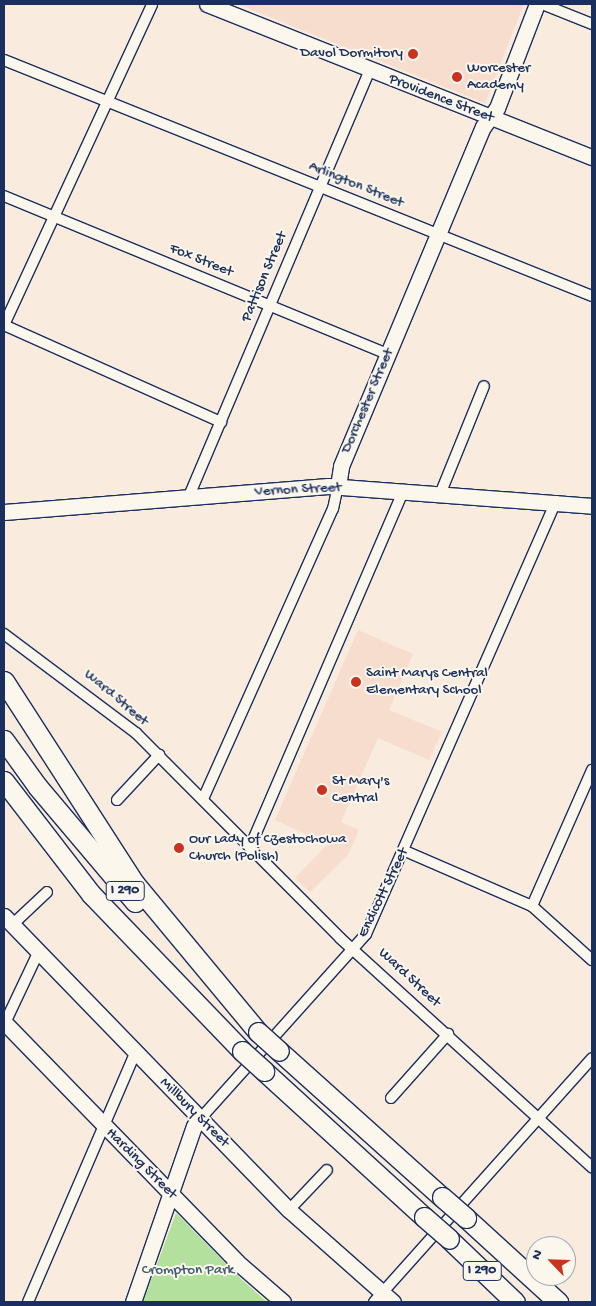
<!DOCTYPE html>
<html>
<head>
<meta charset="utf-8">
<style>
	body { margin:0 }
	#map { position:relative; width:596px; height:1306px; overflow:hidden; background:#f9ebde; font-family:"Gochi Hand",sans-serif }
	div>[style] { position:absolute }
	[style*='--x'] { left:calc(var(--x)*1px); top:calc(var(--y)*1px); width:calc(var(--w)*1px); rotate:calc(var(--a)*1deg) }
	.built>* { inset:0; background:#f7ddcd }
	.green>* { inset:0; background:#b4e09d }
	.roads { filter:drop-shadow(1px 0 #1b2f5e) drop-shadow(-1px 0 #1b2f5e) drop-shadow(0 1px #1b2f5e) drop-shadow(0 -1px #1b2f5e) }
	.street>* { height:10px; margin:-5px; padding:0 5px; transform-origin:5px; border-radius:5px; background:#fbf7ec }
	.secondary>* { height:15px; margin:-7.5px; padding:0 7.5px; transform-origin:7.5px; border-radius:7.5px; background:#fbf7ec }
	.highway>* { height:19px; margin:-9.5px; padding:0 9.5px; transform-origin:9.5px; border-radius:9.5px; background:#fbf7ec }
	.bridges { filter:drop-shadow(1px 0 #1b2f5e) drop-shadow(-1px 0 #1b2f5e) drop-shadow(0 1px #1b2f5e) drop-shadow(0 -1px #1b2f5e) }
	.highway-bridge>* { height:19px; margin:-9.5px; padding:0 9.5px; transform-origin:9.5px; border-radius:9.5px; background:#fbf7ec }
	.dots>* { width:14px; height:14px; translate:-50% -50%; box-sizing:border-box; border:2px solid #fbf7ec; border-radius:50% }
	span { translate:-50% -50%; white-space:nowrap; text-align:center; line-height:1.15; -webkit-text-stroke:4px #fbf7ec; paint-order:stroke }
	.shield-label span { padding:1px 4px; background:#fbf7ec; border:1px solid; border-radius:4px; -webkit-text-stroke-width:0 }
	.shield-label { font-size:14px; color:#1b2f5e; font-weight:700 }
	.poi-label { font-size:15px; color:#1b2f5e }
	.right { translate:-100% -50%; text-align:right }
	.left { translate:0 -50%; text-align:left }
	.street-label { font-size:15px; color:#1b2f5e }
	.park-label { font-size:15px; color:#415b6e }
	.frame { position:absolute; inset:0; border:5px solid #1b2f5e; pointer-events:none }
	.north { position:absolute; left:526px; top:1236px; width:50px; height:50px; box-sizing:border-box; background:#fbf7ec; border:1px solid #a1a7b3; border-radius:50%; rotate:294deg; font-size:14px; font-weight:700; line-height:20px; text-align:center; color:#1b2f5e }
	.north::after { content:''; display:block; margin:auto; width:18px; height:22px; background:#c8321e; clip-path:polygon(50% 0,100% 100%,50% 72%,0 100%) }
</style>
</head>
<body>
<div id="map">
	<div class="built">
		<i style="clip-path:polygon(237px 4px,524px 4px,485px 103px)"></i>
		<i style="clip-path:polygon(358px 630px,413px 654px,389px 710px,442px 732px,429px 760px,378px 738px,341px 822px,359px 830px,348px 855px,310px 892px,295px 878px,328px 844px,275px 820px)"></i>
	</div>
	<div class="green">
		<i style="clip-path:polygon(176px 1213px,242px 1280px,267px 1302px,143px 1302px)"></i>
	</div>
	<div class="roads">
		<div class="street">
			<i style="--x:542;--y:4;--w:54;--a:21.8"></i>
			<i style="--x:4;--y:60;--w:634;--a:21.87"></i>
			<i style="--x:4;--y:196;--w:415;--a:22.4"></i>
			<i style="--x:4;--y:325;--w:353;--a:-65.2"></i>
			<i style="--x:4;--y:325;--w:238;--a:24.1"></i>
			<i style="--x:441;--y:492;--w:114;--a:-67.9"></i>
			<i style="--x:189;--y:496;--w:462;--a:-67"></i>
			<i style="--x:4;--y:634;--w:165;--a:36.9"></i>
			<i style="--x:136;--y:733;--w:289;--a:45.1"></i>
			<i style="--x:340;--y:938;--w:341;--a:42.3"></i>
			<i style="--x:203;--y:799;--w:318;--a:-65.9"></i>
			<i style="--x:333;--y:509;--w:24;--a:-78"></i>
			<i style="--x:117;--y:800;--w:62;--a:-47"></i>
			<i style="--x:250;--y:847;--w:389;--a:-66.7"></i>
			<i style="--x:405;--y:851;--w:138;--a:23.4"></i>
			<i style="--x:532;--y:906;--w:81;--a:42"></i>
			<i style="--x:532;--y:906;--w:149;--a:-66.2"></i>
			<i style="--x:12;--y:925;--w:48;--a:-43.3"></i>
			<i style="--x:4;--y:1025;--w:80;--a:-64.7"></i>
			<i style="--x:391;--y:1098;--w:86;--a:-48.3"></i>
			<i style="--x:201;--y:1118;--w:247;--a:-48.1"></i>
			<i style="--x:366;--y:934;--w:473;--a:-66.3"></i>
			<i style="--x:289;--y:1210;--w:55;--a:-46.5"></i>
			<i style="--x:28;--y:1302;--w:271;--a:-66.7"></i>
			<i style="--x:374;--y:1302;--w:327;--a:-48.2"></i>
		</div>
		<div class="secondary">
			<i style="--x:207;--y:4;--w:414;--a:21.7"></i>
			<i style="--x:338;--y:486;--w:20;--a:-81"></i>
			<i style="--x:341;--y:466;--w:368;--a:-67.3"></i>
			<i style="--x:483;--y:127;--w:24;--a:-54"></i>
			<i style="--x:497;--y:108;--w:111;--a:-69"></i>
			<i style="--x:4;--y:512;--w:325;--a:-4.6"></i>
			<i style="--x:328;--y:486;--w:265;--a:4.3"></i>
			<i style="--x:4;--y:916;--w:409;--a:45.9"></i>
			<i style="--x:289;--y:1210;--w:139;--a:41.5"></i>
			<i style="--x:4;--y:1022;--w:334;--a:45.8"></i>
			<i style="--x:237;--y:1262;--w:61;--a:41"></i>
			<i style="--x:133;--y:1302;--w:186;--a:-70.9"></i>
			<i style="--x:194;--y:1126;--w:11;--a:-49"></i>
		</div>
		<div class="highway">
			<i style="--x:4;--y:681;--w:242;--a:57.2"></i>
			<i style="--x:135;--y:884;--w:192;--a:50.3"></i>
			<i style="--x:4;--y:740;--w:57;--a:54.3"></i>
			<i style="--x:37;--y:786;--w:152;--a:49.8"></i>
			<i style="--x:4;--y:781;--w:143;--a:52.4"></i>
			<i style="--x:91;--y:894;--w:218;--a:46.1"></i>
			<i style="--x:279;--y:1051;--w:219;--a:41.9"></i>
			<i style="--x:264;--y:1071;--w:217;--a:42.4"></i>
			<i style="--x:466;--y:1218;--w:125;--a:42.4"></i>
			<i style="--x:449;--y:1239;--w:91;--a:43.7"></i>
		</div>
	</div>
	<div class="bridges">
		<div class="highway-bridge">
			<i style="--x:258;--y:1032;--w:28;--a:42"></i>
			<i style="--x:242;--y:1051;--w:30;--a:42"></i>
			<i style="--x:442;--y:1197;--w:32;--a:41"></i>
			<i style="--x:424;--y:1217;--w:33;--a:41"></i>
		</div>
	</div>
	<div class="dots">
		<i style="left:413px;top:54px;background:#c8321e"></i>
		<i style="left:457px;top:77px;background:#c8321e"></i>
		<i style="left:356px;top:682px;background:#c8321e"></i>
		<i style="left:322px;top:790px;background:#c8321e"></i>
		<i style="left:179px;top:848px;background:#c8321e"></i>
	</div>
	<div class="shield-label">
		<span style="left:125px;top:891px">I 290</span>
		<span style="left:482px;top:1271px">I 290</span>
	</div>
	<div class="poi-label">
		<span class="right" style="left:403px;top:54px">Davol Dormitory</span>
		<span class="left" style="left:467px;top:77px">Worcester<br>Academy</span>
		<span class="left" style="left:366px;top:682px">Saint Marys Central<br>Elementary School</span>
		<span class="left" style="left:332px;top:790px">St Mary's<br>Central</span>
		<span class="left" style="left:189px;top:848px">Our Lady of Czestochowa<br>Church (Polish)</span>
	</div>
	<div class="street-label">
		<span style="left:441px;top:99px;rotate:21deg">Providence Street</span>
		<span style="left:356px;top:185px;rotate:22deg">Arlington Street</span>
		<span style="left:201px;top:261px;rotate:22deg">Fox Street</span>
		<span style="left:265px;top:277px;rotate:-67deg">Pattison Street</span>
		<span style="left:368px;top:401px;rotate:-67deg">Dorchester Street</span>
		<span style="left:298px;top:490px;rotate:-3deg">Vernon Street</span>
		<span style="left:116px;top:698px;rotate:40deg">Ward Street</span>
		<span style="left:384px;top:893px;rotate:-64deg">Endicott Street</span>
		<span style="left:409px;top:978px;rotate:43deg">Ward Street</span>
		<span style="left:194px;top:1113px;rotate:45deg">Millbury Street</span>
		<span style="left:141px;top:1164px;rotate:45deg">Harding Street</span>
	</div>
	<div class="park-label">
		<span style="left:188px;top:1271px">Crompton Park</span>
	</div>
	<div class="frame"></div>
	<div class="north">N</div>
</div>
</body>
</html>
